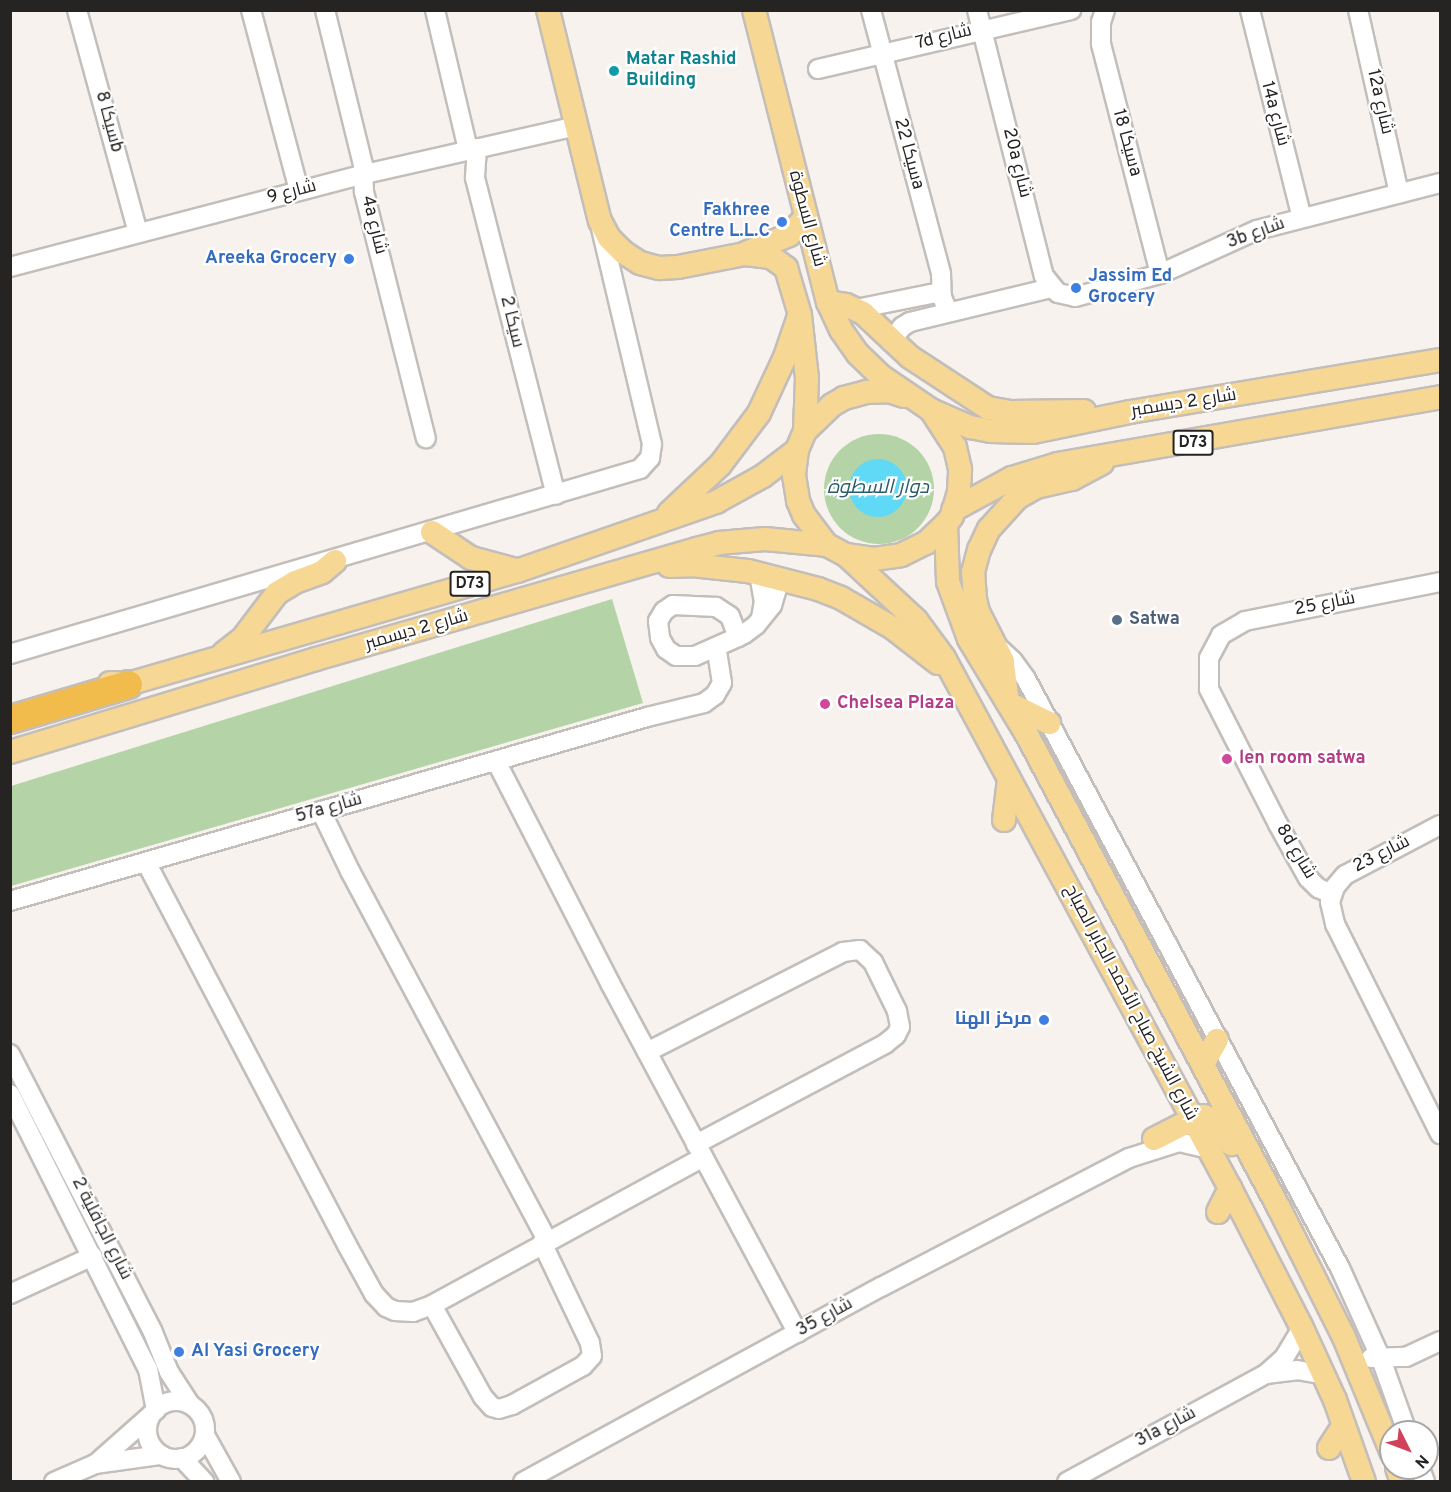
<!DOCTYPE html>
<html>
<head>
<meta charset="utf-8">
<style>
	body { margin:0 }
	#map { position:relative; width:1451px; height:1492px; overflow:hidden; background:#f7f2ee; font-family:Overpass,Cairo,sans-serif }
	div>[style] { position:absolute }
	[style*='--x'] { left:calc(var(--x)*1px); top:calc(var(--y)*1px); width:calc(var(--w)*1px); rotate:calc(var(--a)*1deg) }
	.green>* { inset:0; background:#b4d4a7 }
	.round { border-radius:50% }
	.water>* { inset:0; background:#5fd9f6 }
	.roads { filter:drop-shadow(2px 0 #c3beba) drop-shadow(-2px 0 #c3beba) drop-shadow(0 2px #c3beba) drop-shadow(0 -2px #c3beba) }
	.minor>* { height:18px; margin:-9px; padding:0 9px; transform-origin:9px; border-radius:9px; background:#fff }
	.minor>.ring { margin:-9px; padding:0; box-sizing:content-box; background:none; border:18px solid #fff; border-radius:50% }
	.major>* { height:22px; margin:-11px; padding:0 11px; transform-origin:11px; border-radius:11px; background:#f7d794 }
	.highway>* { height:27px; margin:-13.5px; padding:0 13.5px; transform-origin:13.5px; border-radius:13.5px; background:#f2bc4c }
	.dots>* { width:16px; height:16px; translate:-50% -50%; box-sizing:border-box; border:3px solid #fff; border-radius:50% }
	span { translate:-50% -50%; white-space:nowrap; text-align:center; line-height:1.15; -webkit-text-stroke:4.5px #fff; paint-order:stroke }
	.shield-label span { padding:2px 4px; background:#fff; border:2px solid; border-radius:4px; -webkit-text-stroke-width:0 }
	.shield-label { font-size:16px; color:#262423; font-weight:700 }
	.street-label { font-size:18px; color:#262423 }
	.culture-label { font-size:18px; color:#0d838f; font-weight:700 }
	.left { translate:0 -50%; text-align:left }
	.shop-label { font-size:18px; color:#366cbe; font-weight:700 }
	.right { translate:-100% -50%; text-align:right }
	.service-label { font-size:18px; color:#4e5e75; font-weight:700 }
	.hotel-label { font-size:18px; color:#b23c85; font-weight:700 }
	.water-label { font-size:20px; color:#2b5e6a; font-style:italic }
	.frame { position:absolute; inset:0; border:12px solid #262423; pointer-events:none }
	.north { position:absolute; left:1379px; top:1420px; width:60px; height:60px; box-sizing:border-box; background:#fff; border:2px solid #a8a7a7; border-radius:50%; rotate:132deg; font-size:16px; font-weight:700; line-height:24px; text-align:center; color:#262423 }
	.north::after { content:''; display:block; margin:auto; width:21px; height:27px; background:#d14159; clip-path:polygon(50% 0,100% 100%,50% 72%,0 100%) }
</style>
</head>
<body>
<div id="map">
	<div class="green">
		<i class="round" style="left:824px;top:434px;width:110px;height:110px"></i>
		<i style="clip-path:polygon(612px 599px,643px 703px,11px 886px,11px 786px)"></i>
	</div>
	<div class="water">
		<i class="round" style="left:849px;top:459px;width:58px;height:58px"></i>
	</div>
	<div class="roads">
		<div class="minor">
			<i style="--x:77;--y:10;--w:231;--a:74.7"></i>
			<i style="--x:251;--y:10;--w:187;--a:75.1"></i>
			<i style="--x:325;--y:10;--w:160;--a:76.2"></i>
			<i style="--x:363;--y:165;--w:27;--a:88"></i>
			<i style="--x:364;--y:192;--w:254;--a:75.9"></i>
			<i style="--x:435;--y:10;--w:144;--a:76.7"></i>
			<i style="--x:871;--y:10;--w:273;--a:75.1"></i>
			<i style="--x:941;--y:274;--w:23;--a:88"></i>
			<i style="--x:977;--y:10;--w:274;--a:75.9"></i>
			<i style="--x:1044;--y:276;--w:22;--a:51"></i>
			<i style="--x:1058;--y:293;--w:17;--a:13"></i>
			<i style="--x:1075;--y:297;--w:88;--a:-15.1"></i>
			<i style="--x:1160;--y:274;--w:107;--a:-24.4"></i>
			<i style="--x:1257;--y:230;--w:189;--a:-14.4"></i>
			<i style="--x:1105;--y:10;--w:13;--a:108"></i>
			<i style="--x:1101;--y:22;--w:22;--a:90"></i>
			<i style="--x:1101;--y:44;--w:237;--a:75.6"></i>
			<i style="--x:1250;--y:10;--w:214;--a:76"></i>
			<i style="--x:1358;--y:10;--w:188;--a:77.4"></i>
			<i style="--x:818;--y:69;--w:260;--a:-13.1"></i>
			<i style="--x:477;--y:148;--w:30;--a:94"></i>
			<i style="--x:475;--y:178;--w:327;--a:75.7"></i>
			<i style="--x:10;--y:267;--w:367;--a:-14.7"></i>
			<i style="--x:365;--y:174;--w:216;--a:-12.8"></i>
			<i style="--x:856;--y:309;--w:82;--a:-11.3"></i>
			<i style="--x:936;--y:293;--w:7;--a:34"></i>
			<i style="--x:942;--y:297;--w:11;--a:68"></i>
			<i style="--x:891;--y:342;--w:19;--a:-54"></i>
			<i style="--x:902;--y:327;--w:9;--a:-32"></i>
			<i style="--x:910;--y:322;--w:145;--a:-13.6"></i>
			<i style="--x:759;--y:574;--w:27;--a:80"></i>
			<i style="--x:764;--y:601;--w:17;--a:100"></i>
			<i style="--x:738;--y:637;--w:22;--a:-111"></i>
			<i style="--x:730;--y:616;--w:17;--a:-147"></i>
			<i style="--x:716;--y:607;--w:43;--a:-177.3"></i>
			<i style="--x:673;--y:605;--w:11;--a:146"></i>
			<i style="--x:664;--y:611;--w:12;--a:121"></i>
			<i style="--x:658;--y:621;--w:17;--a:83"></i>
			<i style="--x:660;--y:638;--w:13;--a:61"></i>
			<i style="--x:666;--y:649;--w:12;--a:35"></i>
			<i style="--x:676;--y:656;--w:19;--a:0"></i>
			<i style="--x:695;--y:656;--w:47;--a:-23.8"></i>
			<i style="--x:738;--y:637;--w:7;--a:-27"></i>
			<i style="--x:744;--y:634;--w:15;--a:-37"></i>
			<i style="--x:756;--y:625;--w:26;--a:-51"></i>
			<i style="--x:772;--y:605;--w:28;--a:-73"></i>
			<i style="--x:997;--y:646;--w:22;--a:43"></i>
			<i style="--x:1013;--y:661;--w:22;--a:54"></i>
			<i style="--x:1026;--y:679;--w:667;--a:61.94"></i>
			<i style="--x:1340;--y:1268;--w:100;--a:65.7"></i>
			<i style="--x:1381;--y:1359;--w:77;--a:70.4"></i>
			<i style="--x:10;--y:654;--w:657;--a:-16.36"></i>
			<i style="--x:640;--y:469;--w:15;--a:-48"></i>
			<i style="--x:650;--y:458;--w:14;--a:-82"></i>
			<i style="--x:652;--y:444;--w:222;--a:-103.3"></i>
			<i style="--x:496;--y:761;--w:250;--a:62.8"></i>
			<i style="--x:610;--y:983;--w:397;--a:61.8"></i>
			<i style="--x:321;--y:811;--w:67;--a:64.2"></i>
			<i style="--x:350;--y:871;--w:418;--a:61.9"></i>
			<i style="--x:1440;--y:825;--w:107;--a:152.2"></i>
			<i style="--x:1345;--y:875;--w:16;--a:130"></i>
			<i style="--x:1335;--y:887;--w:16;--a:108"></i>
			<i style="--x:1330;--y:902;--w:23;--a:77"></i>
			<i style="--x:1335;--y:924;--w:235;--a:63.4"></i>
			<i style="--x:146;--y:862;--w:433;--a:62.3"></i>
			<i style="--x:347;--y:1245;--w:56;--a:61.1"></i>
			<i style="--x:374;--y:1294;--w:18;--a:47"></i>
			<i style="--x:386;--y:1307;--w:10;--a:24"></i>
			<i style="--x:395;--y:1311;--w:18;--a:3"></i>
			<i style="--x:413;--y:1312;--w:20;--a:-20"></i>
			<i style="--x:432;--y:1305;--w:309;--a:-28.6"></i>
			<i style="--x:1332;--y:894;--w:15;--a:-157"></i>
			<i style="--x:1318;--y:888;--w:14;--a:-135"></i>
			<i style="--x:1308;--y:878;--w:62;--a:-119.1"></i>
			<i style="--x:1278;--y:824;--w:152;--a:-117.1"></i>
			<i style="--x:1209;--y:689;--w:31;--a:-90"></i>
			<i style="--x:1209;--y:658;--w:26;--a:-62"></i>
			<i style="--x:1221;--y:635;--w:28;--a:-30"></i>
			<i style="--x:1245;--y:621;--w:199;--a:-11.3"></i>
			<i style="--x:10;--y:901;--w:663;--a:-16.11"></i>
			<i style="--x:647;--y:717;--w:59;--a:-13.8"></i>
			<i style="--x:704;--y:703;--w:14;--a:-36"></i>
			<i style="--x:715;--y:695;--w:14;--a:-60"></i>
			<i style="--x:722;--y:683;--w:36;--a:-99"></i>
			<i style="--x:647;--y:1052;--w:220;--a:-27"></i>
			<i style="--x:843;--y:952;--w:17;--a:-7"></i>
			<i style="--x:860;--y:950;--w:18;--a:43"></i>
			<i style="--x:873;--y:962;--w:55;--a:63.9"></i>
			<i style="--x:897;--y:1011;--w:16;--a:79"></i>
			<i style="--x:900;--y:1027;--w:9;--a:117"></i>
			<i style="--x:896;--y:1035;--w:14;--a:141"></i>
			<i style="--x:885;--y:1044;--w:214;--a:152.1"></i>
			<i style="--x:10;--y:1054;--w:310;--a:62.8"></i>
			<i style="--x:152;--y:1330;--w:45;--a:68"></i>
			<i style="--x:169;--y:1372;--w:38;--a:57"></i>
			<i style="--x:10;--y:1094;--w:308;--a:63.4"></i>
			<i style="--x:148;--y:1369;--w:42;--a:79"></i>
			<i style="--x:10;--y:1294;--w:91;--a:-24.6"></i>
			<i style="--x:432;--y:1305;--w:105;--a:61"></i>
			<i style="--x:483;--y:1397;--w:13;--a:48"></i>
			<i style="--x:492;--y:1407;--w:7;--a:16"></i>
			<i style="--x:499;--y:1409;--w:14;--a:-17"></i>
			<i style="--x:512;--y:1405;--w:81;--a:-28.8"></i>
			<i style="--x:583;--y:1366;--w:13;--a:-48"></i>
			<i style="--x:592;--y:1356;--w:13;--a:-99"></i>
			<i style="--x:590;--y:1343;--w:111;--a:-115.6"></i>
			<i style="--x:1371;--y:1358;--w:35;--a:-2"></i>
			<i style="--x:1406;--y:1357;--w:38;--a:-25"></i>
			<i style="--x:1266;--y:1374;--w:31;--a:-7"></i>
			<i style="--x:1297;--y:1370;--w:27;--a:10"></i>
			<i class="ring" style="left:147px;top:1401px;width:40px;height:40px"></i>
			<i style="--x:205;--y:1435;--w:54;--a:61"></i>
			<i style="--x:182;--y:1458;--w:33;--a:47"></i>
			<i style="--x:99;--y:1461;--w:69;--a:-41.5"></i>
			<i style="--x:1420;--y:1468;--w:15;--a:70"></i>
			<i style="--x:54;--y:1482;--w:45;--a:-23.7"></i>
			<i style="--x:95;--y:1464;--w:67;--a:-7.8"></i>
			<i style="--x:523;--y:1482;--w:408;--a:-28.6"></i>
			<i style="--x:881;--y:1287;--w:280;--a:-27.5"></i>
			<i style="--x:1129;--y:1158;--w:52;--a:-17.7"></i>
			<i style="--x:1179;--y:1142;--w:31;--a:13"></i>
			<i style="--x:1067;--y:1482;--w:226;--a:-28.5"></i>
			<i style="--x:1266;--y:1374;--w:24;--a:-42"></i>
			<i style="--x:1284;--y:1358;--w:35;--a:-59"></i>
		</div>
		<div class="major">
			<i style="--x:548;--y:10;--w:217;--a:76.2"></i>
			<i style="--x:600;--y:221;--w:19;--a:62"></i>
			<i style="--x:609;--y:238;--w:20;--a:45"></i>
			<i style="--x:623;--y:252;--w:20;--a:33"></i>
			<i style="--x:640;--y:263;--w:20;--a:15"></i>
			<i style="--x:659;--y:268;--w:19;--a:-3"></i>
			<i style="--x:678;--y:267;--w:68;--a:-11"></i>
			<i style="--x:745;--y:254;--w:26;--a:7"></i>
			<i style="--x:771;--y:257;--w:19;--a:36"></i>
			<i style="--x:786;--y:268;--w:49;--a:73.4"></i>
			<i style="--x:800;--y:315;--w:63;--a:83.7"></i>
			<i style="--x:807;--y:378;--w:53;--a:92.2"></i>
			<i style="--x:805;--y:431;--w:21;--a:113"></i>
			<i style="--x:797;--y:450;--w:25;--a:97"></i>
			<i style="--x:794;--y:475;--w:26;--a:81"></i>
			<i style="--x:798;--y:501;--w:15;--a:67"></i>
			<i style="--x:804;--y:515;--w:38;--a:53"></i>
			<i style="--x:827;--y:545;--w:21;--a:28"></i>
			<i style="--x:846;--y:555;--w:28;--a:8"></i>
			<i style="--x:874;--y:559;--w:27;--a:-8"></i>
			<i style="--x:901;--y:555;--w:28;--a:-26"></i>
			<i style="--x:926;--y:543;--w:28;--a:-44"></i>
			<i style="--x:946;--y:524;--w:10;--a:-53"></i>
			<i style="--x:952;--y:516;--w:26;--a:-74"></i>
			<i style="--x:959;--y:491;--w:22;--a:-87"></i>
			<i style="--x:960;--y:469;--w:23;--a:-103"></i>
			<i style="--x:955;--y:447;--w:44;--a:-123"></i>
			<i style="--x:754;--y:10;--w:301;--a:75.8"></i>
			<i style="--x:828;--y:302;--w:31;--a:65"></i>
			<i style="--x:841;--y:330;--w:29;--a:55"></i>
			<i style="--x:858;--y:354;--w:32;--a:44"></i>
			<i style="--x:881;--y:376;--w:60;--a:34.2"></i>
			<i style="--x:931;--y:410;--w:43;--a:23.6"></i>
			<i style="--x:970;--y:427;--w:21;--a:11"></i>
			<i style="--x:991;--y:431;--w:42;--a:1.4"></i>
			<i style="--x:1033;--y:432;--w:99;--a:-11.7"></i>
			<i style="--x:1130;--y:412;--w:314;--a:-9.5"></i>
			<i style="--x:746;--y:253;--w:47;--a:-22.7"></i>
			<i style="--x:789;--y:235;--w:23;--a:-47"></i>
			<i style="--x:828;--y:302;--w:18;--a:9"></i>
			<i style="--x:846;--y:305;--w:19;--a:25"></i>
			<i style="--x:863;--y:313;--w:64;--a:43.1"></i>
			<i style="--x:910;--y:357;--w:93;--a:33.2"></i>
			<i style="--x:988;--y:408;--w:23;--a:10"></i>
			<i style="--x:1011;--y:412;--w:73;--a:-0.8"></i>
			<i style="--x:805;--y:431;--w:37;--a:-44"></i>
			<i style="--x:832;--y:405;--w:14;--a:-30"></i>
			<i style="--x:844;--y:398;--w:23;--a:-15"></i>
			<i style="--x:866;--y:392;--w:23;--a:-2"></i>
			<i style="--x:889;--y:391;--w:16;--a:18"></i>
			<i style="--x:953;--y:510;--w:67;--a:-28.5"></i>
			<i style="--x:1012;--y:478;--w:48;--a:-16.9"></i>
			<i style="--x:1058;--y:464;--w:388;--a:-9.9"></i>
			<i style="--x:669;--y:513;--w:70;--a:-43.3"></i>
			<i style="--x:720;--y:465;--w:65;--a:-53.1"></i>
			<i style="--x:759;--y:413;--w:62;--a:-65.1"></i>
			<i style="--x:785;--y:357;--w:43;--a:-71.1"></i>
			<i style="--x:946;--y:524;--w:58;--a:88"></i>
			<i style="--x:948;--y:582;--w:61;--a:69.8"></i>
			<i style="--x:969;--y:639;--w:110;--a:58.8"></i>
			<i style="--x:1026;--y:733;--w:538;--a:61.96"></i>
			<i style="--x:1279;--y:1208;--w:142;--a:63.3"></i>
			<i style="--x:1343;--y:1335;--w:126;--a:67.5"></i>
			<i style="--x:432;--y:532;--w:47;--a:33.7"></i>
			<i style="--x:471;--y:558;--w:47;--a:14.9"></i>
			<i style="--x:846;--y:555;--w:96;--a:42.9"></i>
			<i style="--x:916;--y:620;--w:47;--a:53.6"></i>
			<i style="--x:944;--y:658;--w:602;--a:61.65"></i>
			<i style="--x:1230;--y:1188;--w:157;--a:62.8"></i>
			<i style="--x:1302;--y:1328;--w:79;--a:65.4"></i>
			<i style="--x:1335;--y:1400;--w:87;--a:70.5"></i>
			<i style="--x:669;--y:566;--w:23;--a:-2"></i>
			<i style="--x:692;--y:565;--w:56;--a:6.1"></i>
			<i style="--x:748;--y:571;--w:72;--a:14.4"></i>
			<i style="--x:818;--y:589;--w:25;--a:21"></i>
			<i style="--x:841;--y:598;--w:60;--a:30"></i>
			<i style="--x:893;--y:628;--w:57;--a:37.9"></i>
			<i style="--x:224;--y:653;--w:24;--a:-38"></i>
			<i style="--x:243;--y:638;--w:56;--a:-52.9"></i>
			<i style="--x:277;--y:593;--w:21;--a:-31"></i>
			<i style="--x:295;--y:582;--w:29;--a:-20"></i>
			<i style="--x:322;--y:572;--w:17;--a:-40"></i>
			<i style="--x:110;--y:683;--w:18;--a:3"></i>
			<i style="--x:128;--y:684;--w:405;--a:-16.2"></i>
			<i style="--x:517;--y:571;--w:211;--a:-19.1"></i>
			<i style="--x:716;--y:502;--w:54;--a:-29"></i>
			<i style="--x:763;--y:476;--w:43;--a:-37.4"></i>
			<i style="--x:1007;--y:696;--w:35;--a:-97"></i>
			<i style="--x:1003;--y:661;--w:55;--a:-117"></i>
			<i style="--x:978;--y:612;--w:13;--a:-103"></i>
			<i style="--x:975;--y:599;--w:27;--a:-94"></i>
			<i style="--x:973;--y:572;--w:23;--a:-75"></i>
			<i style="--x:979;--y:550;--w:23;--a:-65"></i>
			<i style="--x:989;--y:529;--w:42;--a:-47.9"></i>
			<i style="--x:1017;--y:498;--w:22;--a:-30"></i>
			<i style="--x:1036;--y:487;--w:37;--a:-13"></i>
			<i style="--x:1072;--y:479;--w:34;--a:-28"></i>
			<i style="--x:1008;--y:703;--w:46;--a:26"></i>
			<i style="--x:10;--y:752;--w:320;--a:-16.9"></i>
			<i style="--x:316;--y:659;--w:397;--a:-16.1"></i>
			<i style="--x:697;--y:549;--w:23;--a:-15"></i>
			<i style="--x:719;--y:543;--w:46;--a:-5"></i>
			<i style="--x:765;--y:539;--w:62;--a:5.5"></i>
			<i style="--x:1004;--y:820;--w:41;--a:-83"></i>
			<i style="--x:1203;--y:1064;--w:28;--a:-60"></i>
			<i style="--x:1154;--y:1139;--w:44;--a:-27.1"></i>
			<i style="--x:1193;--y:1119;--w:11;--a:-15"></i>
			<i style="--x:1204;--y:1116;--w:15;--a:23"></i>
			<i style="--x:1218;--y:1122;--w:26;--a:59"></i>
			<i style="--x:1218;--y:1212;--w:27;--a:-63"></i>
			<i style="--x:1329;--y:1448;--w:27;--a:-57"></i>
			<i style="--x:1397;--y:1468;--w:15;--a:70"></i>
		</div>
		<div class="highway">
			<i style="--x:10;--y:719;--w:123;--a:-16.5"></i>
		</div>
	</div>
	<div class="dots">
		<i style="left:614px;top:71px;background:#0f9aa8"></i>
		<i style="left:782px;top:222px;background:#3f7fe0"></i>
		<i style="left:349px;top:259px;background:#3f7fe0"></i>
		<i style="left:1076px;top:288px;background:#3f7fe0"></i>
		<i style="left:1117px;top:620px;background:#5c6f8a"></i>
		<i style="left:825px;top:704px;background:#d1479c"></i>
		<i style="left:1227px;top:759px;background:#d1479c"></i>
		<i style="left:1044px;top:1020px;background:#3f7fe0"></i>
		<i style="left:179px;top:1352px;background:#3f7fe0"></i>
	</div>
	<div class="shield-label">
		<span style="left:1193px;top:443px">D73</span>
		<span style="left:470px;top:584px">D73</span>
	</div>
	<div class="street-label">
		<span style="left:944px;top:38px;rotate:-14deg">7d شارع</span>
		<span style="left:1379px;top:102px;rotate:77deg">12a شارع</span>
		<span style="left:1274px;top:114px;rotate:75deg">14a شارع</span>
		<span style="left:108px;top:122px;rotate:75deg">سيكا 8b</span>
		<span style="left:1126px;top:143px;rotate:75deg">سيكا 18a</span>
		<span style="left:908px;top:154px;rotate:75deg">سيكا 22a</span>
		<span style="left:1016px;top:163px;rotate:76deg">20a شارع</span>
		<span style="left:292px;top:193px;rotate:-15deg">شارع 9</span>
		<span style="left:806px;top:219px;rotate:75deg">شارع السطوة</span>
		<span style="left:373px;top:225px;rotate:76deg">4a شارع</span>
		<span style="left:1256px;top:234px;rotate:-20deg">3b شارع</span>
		<span style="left:511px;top:322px;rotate:76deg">سيكا 2</span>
		<span style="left:1184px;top:404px;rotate:-9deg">شارع 2 ديسمبر</span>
		<span style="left:1325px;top:605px;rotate:-11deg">شارع 25</span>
		<span style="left:417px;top:631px;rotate:-16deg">شارع 2 ديسمبر</span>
		<span style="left:329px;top:809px;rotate:-16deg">57a شارع</span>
		<span style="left:1295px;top:852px;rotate:59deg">8d شارع</span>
		<span style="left:1382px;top:855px;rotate:-27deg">شارع 23</span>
		<span style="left:1130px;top:1003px;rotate:62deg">شارع الشيخ صباح الأحمد الجابر الصباح</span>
		<span style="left:101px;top:1229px;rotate:63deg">شارع الجافلية 2</span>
		<span style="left:825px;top:1318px;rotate:-29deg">شارع 35</span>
		<span style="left:1166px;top:1428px;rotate:-28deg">31a شارع</span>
	</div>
	<div class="culture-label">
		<span class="left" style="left:626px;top:71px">Matar Rashid<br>Building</span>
	</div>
	<div class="shop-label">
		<span class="right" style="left:770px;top:222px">Fakhree<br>Centre L.L.C</span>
		<span class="right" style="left:337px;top:259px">Areeka Grocery</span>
		<span class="left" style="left:1088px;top:288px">Jassim Ed<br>Grocery</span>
		<span class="right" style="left:1032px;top:1020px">مركز الهنا</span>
		<span class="left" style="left:191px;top:1352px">Al Yasi Grocery</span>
	</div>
	<div class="service-label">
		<span class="left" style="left:1129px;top:620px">Satwa</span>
	</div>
	<div class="hotel-label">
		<span class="left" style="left:837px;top:704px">Chelsea Plaza</span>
		<span class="left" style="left:1239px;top:759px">len room satwa</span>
	</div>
	<div class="water-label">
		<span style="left:878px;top:488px">دوار السطوة</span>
	</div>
	<div class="frame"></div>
	<div class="north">N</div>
</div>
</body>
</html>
